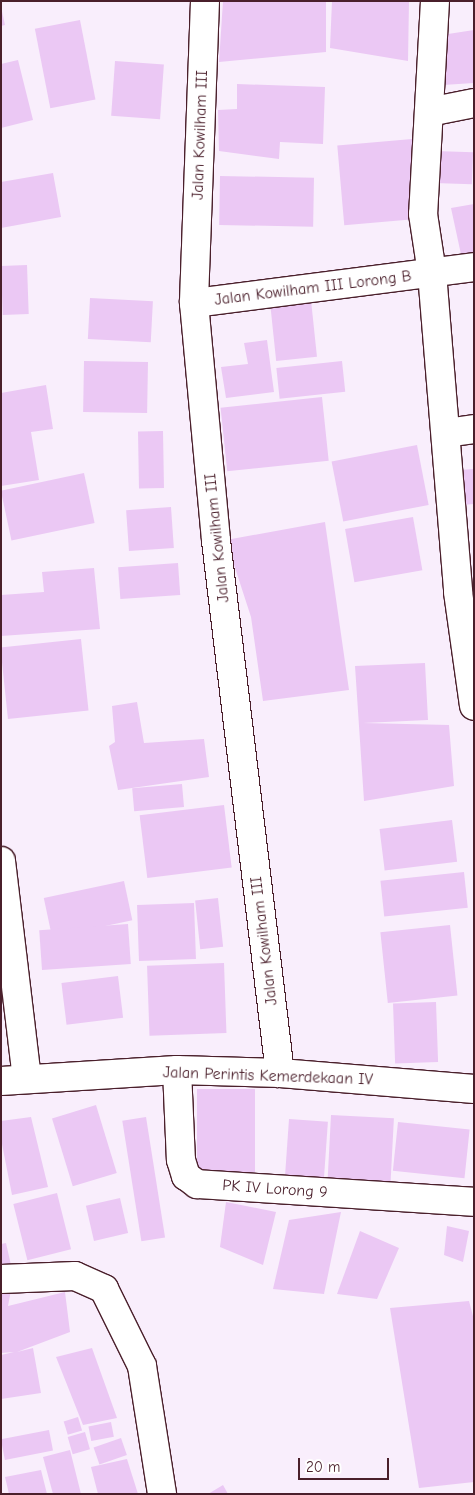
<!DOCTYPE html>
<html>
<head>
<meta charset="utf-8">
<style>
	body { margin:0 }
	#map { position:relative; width:475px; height:1495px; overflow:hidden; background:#f9eefc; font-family:"Comic Neue",sans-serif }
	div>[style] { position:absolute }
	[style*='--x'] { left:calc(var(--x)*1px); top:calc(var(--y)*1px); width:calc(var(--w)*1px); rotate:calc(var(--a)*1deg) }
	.building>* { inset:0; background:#ebc8f4; transform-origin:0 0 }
	.roads { filter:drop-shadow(1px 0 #4a1f2b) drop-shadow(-1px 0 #4a1f2b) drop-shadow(0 1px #4a1f2b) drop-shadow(0 -1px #4a1f2b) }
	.minor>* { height:28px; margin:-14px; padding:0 14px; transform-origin:14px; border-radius:14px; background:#fff }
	span { translate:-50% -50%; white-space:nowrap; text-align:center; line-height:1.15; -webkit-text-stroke:4px #fff; paint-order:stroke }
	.street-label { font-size:16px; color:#4a1f2b }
	.frame { position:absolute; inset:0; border:2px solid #4a1f2b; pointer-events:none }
	.scale { position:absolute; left:298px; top:1458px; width:91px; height:22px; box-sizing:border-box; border:2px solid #4a1f2b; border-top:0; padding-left:6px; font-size:15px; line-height:18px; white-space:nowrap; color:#4a1f2b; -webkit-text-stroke:4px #fff; paint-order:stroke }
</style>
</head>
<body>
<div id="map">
	<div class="building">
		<i style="clip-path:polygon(223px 1px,326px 1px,326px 52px,219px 62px)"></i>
		<i style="clip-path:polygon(332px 1px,409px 1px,408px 61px,330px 48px)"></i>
		<i style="clip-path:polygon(1px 7px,5px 25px,1px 26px)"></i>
		<i style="left:80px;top:20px;width:81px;height:46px;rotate:79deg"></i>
		<i style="clip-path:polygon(474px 30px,474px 83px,443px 85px,435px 36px)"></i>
		<i style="clip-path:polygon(18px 60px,33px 120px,1px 128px,1px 64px)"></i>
		<i style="left:115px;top:61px;width:49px;height:55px;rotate:4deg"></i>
		<i style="clip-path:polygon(237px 84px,325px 87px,323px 144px,280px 142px,279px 159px,219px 151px,218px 110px,237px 109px)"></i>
		<i style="left:412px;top:139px;width:80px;height:75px;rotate:85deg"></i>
		<i style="left:435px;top:151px;width:38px;height:32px;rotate:2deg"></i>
		<i style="clip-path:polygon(53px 173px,61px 217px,1px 228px,1px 182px)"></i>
		<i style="left:220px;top:176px;width:94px;height:49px;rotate:1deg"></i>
		<i style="clip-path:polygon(474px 204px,474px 257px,462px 259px,451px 208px)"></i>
		<i style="left:27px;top:265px;width:49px;height:26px;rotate:88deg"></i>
		<i style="left:90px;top:298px;width:63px;height:41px;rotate:3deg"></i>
		<i style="left:311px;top:300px;width:57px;height:41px;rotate:84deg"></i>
		<i style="clip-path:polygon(267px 340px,274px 392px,226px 398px,221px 367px,248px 364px,244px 343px)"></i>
		<i style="left:84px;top:361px;width:64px;height:51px;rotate:1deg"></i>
		<i style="left:342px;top:361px;width:31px;height:66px;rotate:84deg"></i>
		<i style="clip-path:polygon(46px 385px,53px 429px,31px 432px,39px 480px,1px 486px,1px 393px)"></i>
		<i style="left:322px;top:397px;width:64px;height:102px;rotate:84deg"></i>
		<i style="left:163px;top:431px;width:57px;height:25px;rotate:89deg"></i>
		<i style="left:417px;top:445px;width:61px;height:87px;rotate:79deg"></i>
		<i style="clip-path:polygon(474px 469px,474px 504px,462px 505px,459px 470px)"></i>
		<i style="left:84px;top:473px;width:51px;height:85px;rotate:78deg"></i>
		<i style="left:171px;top:507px;width:41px;height:45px;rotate:86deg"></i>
		<i style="left:413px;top:517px;width:54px;height:69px;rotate:80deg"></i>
		<i style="clip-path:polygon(325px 522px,349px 690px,263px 701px,251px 617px,226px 540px)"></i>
		<i style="left:178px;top:563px;width:32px;height:60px;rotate:86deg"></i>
		<i style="clip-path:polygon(94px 568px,100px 629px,1px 636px,1px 595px,44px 592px,42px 572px)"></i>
		<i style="left:81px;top:639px;width:72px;height:81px;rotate:84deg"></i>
		<i style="clip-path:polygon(425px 663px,428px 720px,363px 723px,449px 725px,454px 786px,364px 801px,355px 666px)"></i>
		<i style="clip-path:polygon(137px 702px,144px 743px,204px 739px,209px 777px,118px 790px,109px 746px,115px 742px,112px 706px)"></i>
		<i style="left:182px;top:784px;width:23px;height:50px;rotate:85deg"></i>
		<i style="left:224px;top:805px;width:63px;height:85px;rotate:83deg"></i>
		<i style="left:452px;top:820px;width:42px;height:73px;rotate:83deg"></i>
		<i style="left:464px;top:872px;width:36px;height:84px;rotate:84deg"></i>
		<i style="left:124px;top:881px;width:40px;height:82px;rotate:78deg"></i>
		<i style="left:218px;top:898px;width:49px;height:23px;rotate:84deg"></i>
		<i style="left:194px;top:903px;width:56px;height:57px;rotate:88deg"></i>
		<i style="left:128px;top:924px;width:40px;height:89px;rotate:86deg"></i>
		<i style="left:450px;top:925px;width:71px;height:70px;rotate:84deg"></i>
		<i style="left:224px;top:963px;width:70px;height:77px;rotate:88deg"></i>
		<i style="left:118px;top:976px;width:42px;height:57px;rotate:83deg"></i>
		<i style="left:436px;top:1002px;width:60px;height:43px;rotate:88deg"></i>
		<i style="left:197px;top:1089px;width:58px;height:83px"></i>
		<i style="left:96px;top:1105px;width:71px;height:46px;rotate:73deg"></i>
		<i style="left:331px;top:1115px;width:63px;height:69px;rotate:3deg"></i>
		<i style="clip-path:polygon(31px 1117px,48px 1187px,12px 1195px,1px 1139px,1px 1121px)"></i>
		<i style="left:146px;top:1117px;width:122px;height:24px;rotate:81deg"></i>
		<i style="left:289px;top:1119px;width:39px;height:66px;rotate:4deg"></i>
		<i style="left:398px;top:1122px;width:72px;height:49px;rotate:6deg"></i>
		<i style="left:57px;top:1193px;width:58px;height:45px;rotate:76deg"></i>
		<i style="left:120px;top:1198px;width:36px;height:35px;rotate:77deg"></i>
		<i style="clip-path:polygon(226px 1202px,276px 1212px,263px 1265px,220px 1247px)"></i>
		<i style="clip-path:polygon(341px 1212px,324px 1294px,273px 1289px,289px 1220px)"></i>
		<i style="clip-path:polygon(447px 1226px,469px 1231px,463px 1262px,444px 1255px)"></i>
		<i style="clip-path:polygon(360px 1231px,399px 1248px,377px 1299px,337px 1294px)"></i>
		<i style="clip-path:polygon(6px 1243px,13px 1274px,1px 1277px,1px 1244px)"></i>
		<i style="clip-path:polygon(12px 1285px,8px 1306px,65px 1292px,70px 1332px,17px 1352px,33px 1348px,41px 1393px,1px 1399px,1px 1355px,14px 1352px,1px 1353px,1px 1287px)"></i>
		<i style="clip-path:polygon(469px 1301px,474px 1320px,474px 1482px,419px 1488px,390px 1308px)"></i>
		<i style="clip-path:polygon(92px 1348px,117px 1418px,83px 1425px,56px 1357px)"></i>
		<i style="left:78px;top:1417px;width:14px;height:15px;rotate:73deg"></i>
		<i style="left:111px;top:1422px;width:15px;height:23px;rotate:79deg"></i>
		<i style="left:49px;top:1430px;width:21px;height:49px;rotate:79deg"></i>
		<i style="left:85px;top:1432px;width:18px;height:18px;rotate:74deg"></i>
		<i style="left:121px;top:1438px;width:18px;height:29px;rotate:71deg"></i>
		<i style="clip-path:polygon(70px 1450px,81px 1494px,53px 1494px,43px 1457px)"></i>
		<i style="clip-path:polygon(127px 1459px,138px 1494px,98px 1494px,91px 1467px)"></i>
		<i style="clip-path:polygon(41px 1470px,47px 1494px,9px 1494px,5px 1477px)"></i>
		<i style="clip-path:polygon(223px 1485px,228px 1494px,208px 1494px)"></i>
	</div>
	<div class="roads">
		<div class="minor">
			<i style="--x:205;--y:1;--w:302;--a:92.1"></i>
			<i style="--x:194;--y:303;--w:239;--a:84.7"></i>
			<i style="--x:216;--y:541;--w:536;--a:83.14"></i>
			<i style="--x:435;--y:1;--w:213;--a:93.2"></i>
			<i style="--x:423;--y:214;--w:60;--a:81.3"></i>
			<i style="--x:432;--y:273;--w:320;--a:85.3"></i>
			<i style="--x:458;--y:592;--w:115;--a:82"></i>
			<i style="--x:429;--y:112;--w:46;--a:-11.3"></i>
			<i style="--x:194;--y:303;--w:282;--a:-7.3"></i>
			<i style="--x:446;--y:433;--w:28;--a:-8"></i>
			<i style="--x:1;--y:861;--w:219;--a:83.2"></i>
			<i style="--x:177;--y:1070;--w:90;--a:87.5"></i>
			<i style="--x:181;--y:1160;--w:17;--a:73"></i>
			<i style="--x:186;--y:1176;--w:14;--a:36"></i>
			<i style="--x:197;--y:1184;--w:278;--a:3.7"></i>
			<i style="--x:1;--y:1081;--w:176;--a:-3.6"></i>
			<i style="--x:177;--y:1070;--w:103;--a:1.7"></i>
			<i style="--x:280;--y:1073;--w:195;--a:4.7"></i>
			<i style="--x:1;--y:1279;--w:74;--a:-2.3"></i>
			<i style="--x:75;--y:1276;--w:32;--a:24"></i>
			<i style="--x:104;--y:1289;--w:86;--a:63.7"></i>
			<i style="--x:142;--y:1366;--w:130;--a:81.1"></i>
		</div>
	</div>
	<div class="street-label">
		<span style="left:200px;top:135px;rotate:-88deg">Jalan Kowilham III</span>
		<span style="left:313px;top:288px;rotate:-7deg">Jalan Kowilham III Lorong B</span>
		<span style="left:217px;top:538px;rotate:-96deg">Jalan Kowilham III</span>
		<span style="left:264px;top:941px;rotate:-97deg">Jalan Kowilham III</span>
		<span style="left:268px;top:1076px;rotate:2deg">Jalan Perintis Kemerdekaan IV</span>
		<span style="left:275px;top:1189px;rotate:4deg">PK IV Lorong 9</span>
	</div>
	<div class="frame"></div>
	<div class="scale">20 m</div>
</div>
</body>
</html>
